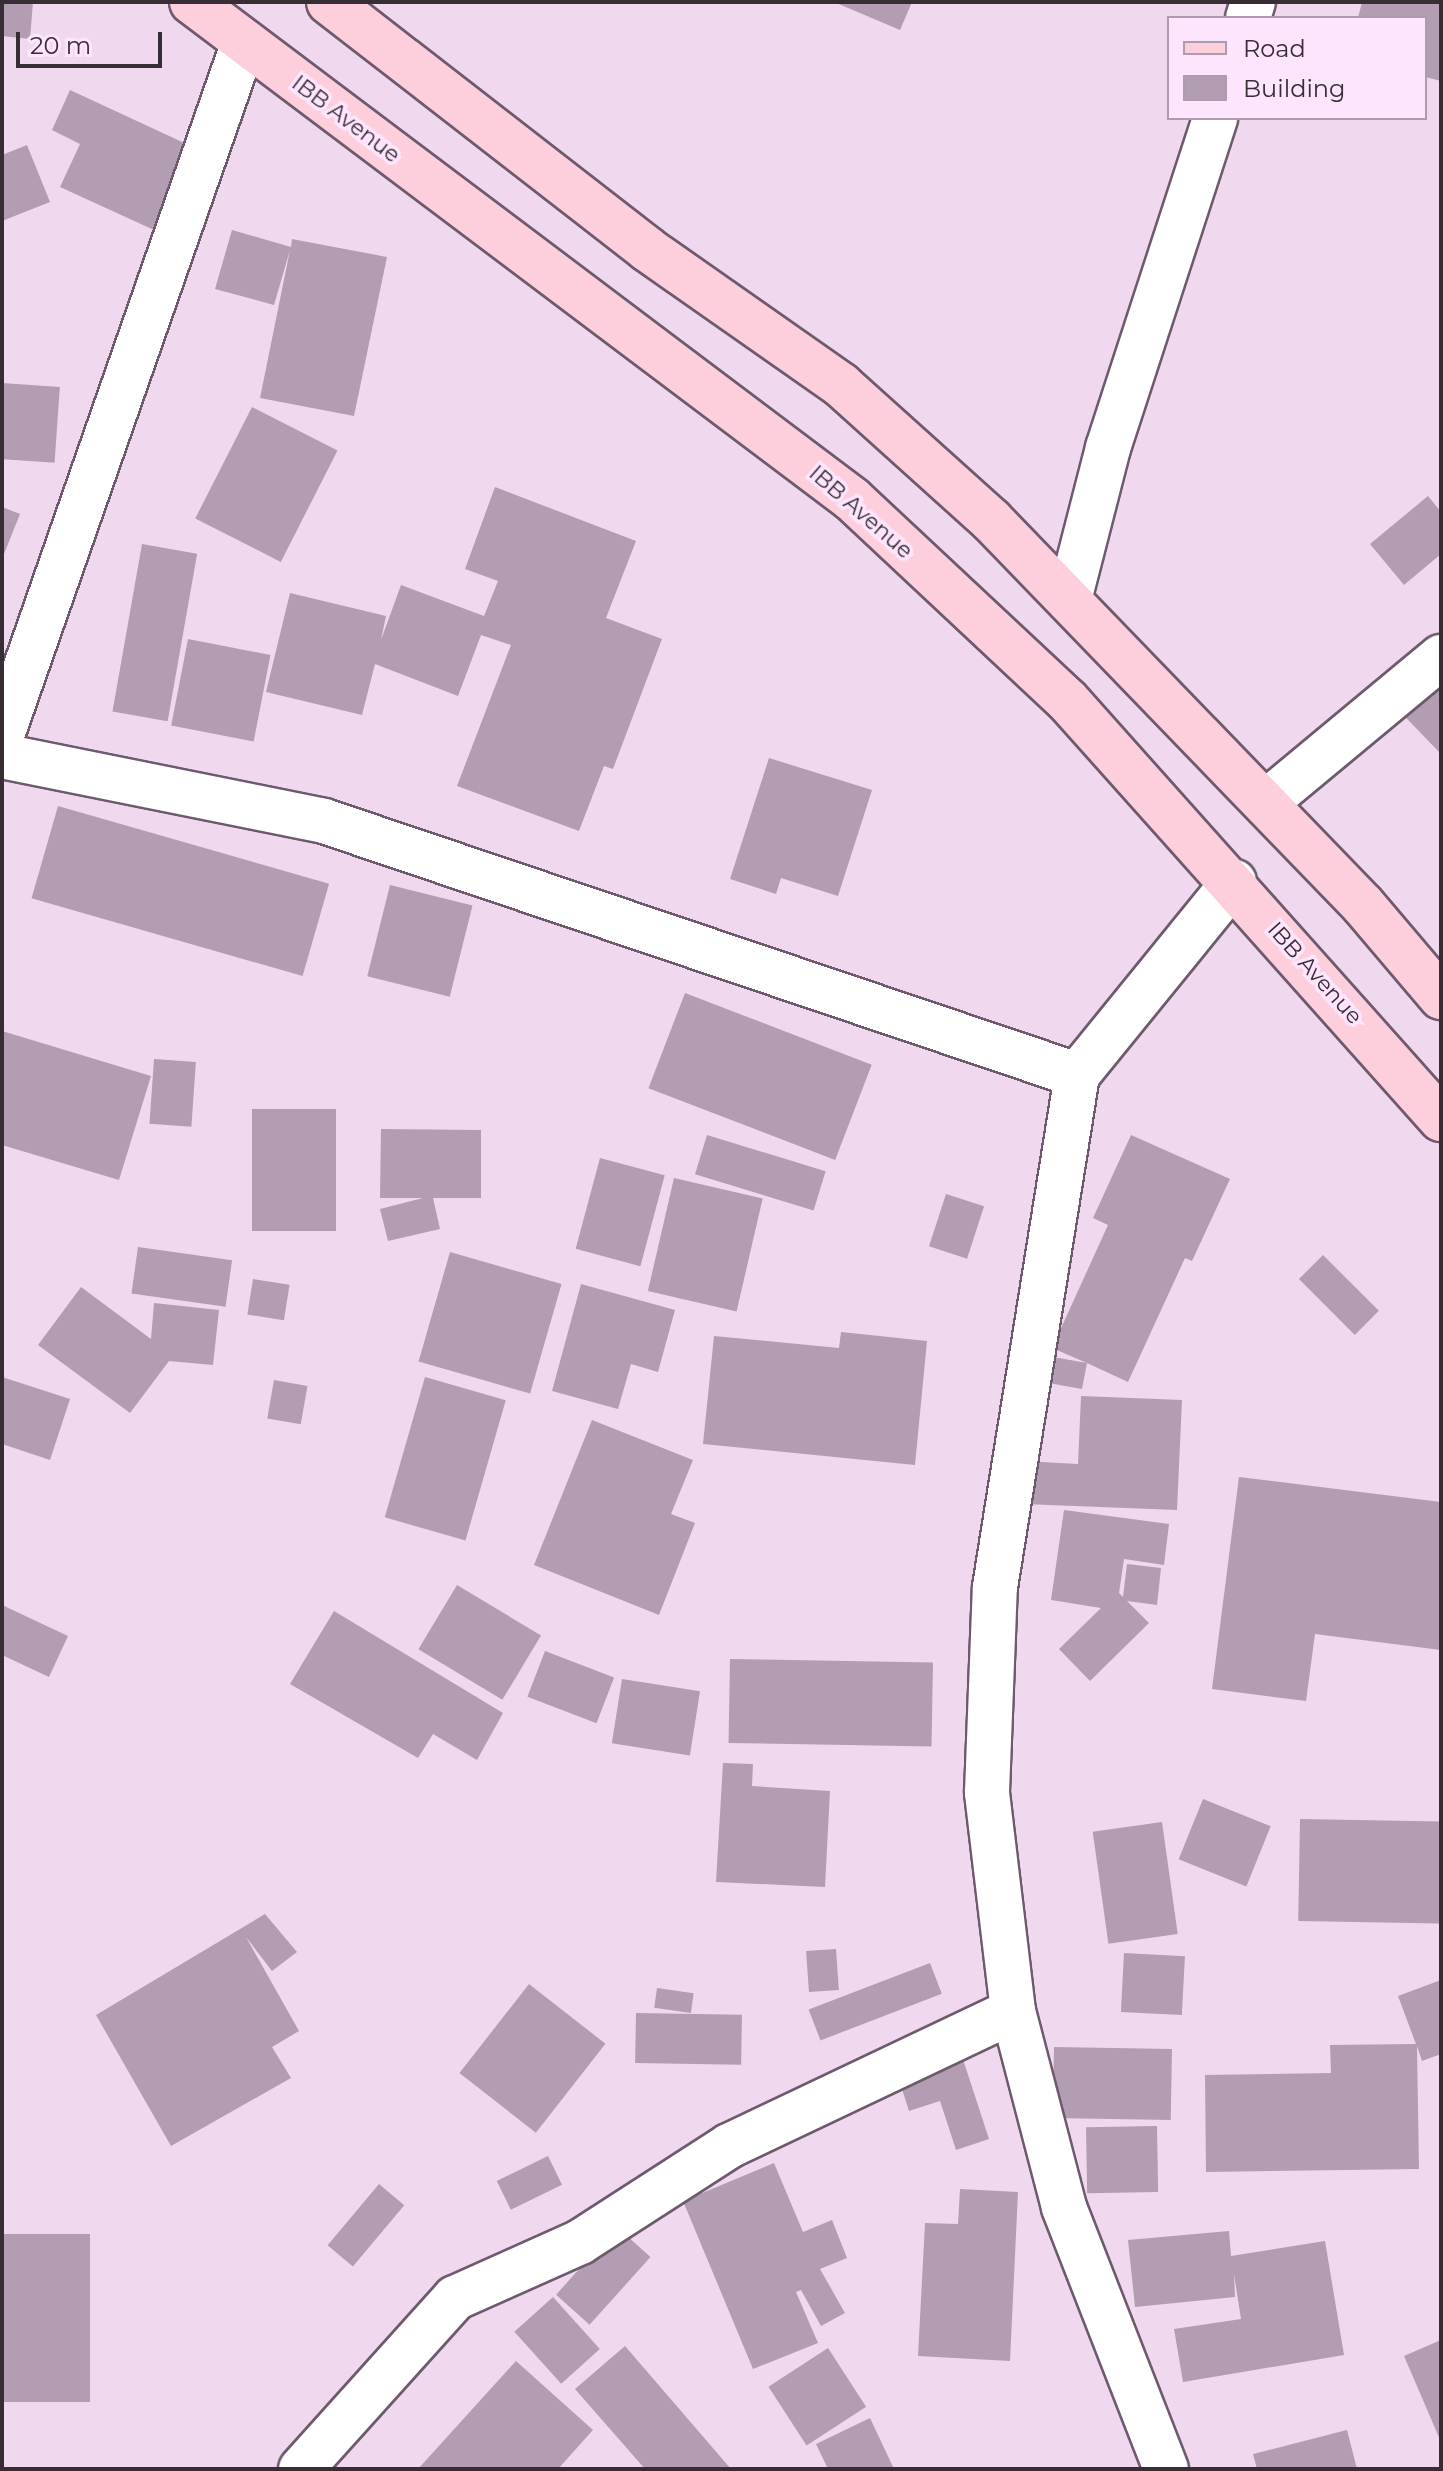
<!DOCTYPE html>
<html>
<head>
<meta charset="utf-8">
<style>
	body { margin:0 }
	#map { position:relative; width:1443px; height:2471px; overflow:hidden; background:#f0d9ef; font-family:Montserrat,sans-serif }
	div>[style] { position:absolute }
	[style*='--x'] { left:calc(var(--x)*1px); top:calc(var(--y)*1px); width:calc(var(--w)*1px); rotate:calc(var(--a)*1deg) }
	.building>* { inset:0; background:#b39db2; transform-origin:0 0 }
	.roads { filter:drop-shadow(2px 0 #6d5a6d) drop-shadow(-2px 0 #6d5a6d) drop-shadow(0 2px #6d5a6d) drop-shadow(0 -2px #6d5a6d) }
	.street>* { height:44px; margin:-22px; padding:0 22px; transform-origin:22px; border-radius:22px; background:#fff }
	.secondary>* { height:44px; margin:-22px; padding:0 22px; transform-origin:22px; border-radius:22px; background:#fff }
	.primary>* { height:44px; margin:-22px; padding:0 22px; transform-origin:22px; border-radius:22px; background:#fdcedc }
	span { translate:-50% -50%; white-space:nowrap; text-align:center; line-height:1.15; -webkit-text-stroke:7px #fde6fd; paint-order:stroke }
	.street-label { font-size:22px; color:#362d35 }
	.frame { position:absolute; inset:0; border:4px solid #362d35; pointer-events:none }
	.legend { position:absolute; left:1167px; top:16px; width:260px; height:104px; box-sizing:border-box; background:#fde6fd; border:2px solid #ad9cad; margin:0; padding:10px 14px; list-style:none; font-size:24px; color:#362d35 }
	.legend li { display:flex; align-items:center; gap:16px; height:40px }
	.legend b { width:40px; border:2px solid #ad9cad }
	.scale { position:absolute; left:16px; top:32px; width:146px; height:36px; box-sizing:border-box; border:4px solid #362d35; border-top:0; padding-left:10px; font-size:24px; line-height:28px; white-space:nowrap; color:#362d35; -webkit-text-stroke:6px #fde6fd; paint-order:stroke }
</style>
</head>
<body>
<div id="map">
	<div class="building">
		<i style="clip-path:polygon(2px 2px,33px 2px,30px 39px,2px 36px)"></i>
		<i style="clip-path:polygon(834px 2px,912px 2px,900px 30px)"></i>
		<i style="clip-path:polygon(1362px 2px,1441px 2px,1441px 81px,1425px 77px,1425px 18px,1358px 18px)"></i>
		<i style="clip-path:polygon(70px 90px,193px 147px,154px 230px,60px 187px,80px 144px,52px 130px)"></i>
		<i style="clip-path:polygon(27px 145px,50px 202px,2px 221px,2px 155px)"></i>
		<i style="clip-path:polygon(232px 230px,291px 247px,292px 239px,387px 257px,354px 416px,260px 398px,290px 250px,274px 305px,215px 289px)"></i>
		<i style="left:2px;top:383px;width:58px;height:76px;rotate:4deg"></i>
		<i style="left:252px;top:407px;width:96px;height:125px;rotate:27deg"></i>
		<i style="clip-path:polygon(495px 487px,636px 541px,606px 618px,662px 639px,613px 769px,604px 766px,579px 831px,457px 786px,511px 645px,481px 635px,458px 696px,375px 664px,362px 715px,266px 692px,290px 593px,386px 616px,381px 640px,401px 585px,484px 616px,498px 581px,465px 569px)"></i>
		<i style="clip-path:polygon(1428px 496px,1441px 512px,1441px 554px,1404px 585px,1370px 544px)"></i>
		<i style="clip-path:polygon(2px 507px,20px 514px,2px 559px)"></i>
		<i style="left:142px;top:544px;width:56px;height:170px;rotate:10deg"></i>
		<i style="left:188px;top:639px;width:84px;height:88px;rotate:11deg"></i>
		<i style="clip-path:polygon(1418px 663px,1441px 687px,1441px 754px,1385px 696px)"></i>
		<i style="clip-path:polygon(769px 758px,872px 790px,838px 896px,781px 878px,776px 894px,730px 879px)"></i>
		<i style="left:58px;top:806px;width:282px;height:96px;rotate:16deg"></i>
		<i style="left:390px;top:885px;width:85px;height:94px;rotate:14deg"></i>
		<i style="left:685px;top:993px;width:200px;height:102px;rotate:21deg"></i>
		<i style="clip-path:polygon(2px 1031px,151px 1076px,119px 1180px,2px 1145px)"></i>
		<i style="left:154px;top:1059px;width:42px;height:65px;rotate:4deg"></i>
		<i style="left:336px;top:1109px;width:122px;height:84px;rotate:90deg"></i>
		<i style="clip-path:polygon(381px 1129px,481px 1130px,481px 1198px,433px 1198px,440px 1229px,388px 1241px,380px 1209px,423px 1198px,380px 1198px)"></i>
		<i style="left:707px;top:1135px;width:124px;height:41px;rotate:17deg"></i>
		<i style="clip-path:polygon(1131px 1135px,1230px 1179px,1192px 1261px,1185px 1258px,1128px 1382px,1087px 1363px,1082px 1389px,1037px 1381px,1042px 1355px,1087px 1363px,1052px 1348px,1108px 1225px,1093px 1218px)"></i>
		<i style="left:600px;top:1158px;width:67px;height:94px;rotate:15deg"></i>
		<i style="left:674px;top:1178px;width:91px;height:116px;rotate:13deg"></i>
		<i style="left:946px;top:1194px;width:40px;height:55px;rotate:18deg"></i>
		<i style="left:138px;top:1247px;width:95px;height:47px;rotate:8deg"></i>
		<i style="left:450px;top:1252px;width:116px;height:114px;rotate:16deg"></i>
		<i style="left:1323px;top:1255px;width:79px;height:34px;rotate:45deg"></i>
		<i style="left:253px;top:1279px;width:37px;height:36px;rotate:9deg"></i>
		<i style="clip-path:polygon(581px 1284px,675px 1310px,658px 1372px,631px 1364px,618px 1409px,552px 1391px)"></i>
		<i style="clip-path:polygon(81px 1287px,151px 1339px,154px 1303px,219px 1310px,213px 1365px,169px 1361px,130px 1413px,38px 1345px)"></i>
		<i style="clip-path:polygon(841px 1332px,927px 1341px,915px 1465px,703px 1444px,714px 1336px,839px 1348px)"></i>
		<i style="clip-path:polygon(2px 1377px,70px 1399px,50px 1460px,2px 1444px)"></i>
		<i style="left:425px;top:1377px;width:84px;height:146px;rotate:16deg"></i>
		<i style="left:274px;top:1380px;width:34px;height:39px;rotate:10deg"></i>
		<i style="clip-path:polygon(1081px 1396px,1182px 1400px,1177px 1510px,1023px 1504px,1024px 1461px,1078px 1464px)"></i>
		<i style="clip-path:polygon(592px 1420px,693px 1460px,671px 1514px,695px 1523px,659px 1615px,534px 1565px)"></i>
		<i style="clip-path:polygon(1239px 1477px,1441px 1502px,1441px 1650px,1315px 1634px,1306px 1701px,1212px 1689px)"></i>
		<i style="clip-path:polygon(1064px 1510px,1169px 1524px,1164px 1565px,1124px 1559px,1119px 1593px,1123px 1597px,1127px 1564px,1161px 1568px,1157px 1605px,1127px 1601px,1149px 1623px,1090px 1681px,1059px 1649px,1101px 1608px,1051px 1600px)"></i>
		<i style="left:457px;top:1585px;width:98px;height:75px;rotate:31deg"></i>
		<i style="clip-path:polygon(2px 1605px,68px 1636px,49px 1677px,2px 1655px)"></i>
		<i style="clip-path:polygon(334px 1611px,503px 1713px,477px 1760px,433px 1734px,418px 1758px,290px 1684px)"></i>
		<i style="left:545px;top:1651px;width:74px;height:49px;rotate:21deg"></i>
		<i style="left:730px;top:1659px;width:203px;height:84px;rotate:1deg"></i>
		<i style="left:622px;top:1679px;width:79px;height:65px;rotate:9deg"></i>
		<i style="clip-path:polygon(723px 1763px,753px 1764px,752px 1786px,830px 1791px,825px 1887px,716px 1882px)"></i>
		<i style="left:1203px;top:1799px;width:73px;height:65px;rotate:22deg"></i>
		<i style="left:1300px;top:1819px;width:141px;height:102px;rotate:1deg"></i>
		<i style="left:1162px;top:1822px;width:113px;height:70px;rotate:82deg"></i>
		<i style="clip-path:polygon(265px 1914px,297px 1952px,272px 1971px,246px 1937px,299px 2031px,272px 2047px,291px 2078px,171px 2146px,96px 2015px)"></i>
		<i style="left:836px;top:1949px;width:41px;height:30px;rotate:86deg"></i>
		<i style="left:1124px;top:1953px;width:61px;height:59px;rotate:3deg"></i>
		<i style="left:930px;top:1963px;width:33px;height:130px;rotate:69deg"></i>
		<i style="clip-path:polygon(1441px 1980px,1441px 2054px,1422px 2061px,1417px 2046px,1419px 2169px,1206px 2172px,1205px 2075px,1331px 2073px,1330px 2045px,1416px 2044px,1398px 1996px)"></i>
		<i style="left:529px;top:1984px;width:97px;height:113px;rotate:38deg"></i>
		<i style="left:657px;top:1988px;width:37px;height:20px;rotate:8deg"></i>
		<i style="left:636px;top:2013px;width:106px;height:50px;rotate:1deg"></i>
		<i style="clip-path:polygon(957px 2041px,989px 2139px,956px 2150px,940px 2101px,909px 2111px,893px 2061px)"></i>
		<i style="left:1054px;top:2047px;width:118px;height:71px;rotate:1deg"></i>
		<i style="left:1157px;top:2126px;width:66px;height:71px;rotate:89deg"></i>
		<i style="left:548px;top:2156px;width:32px;height:57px;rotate:64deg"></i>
		<i style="clip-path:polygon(774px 2163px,803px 2232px,832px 2220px,847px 2258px,820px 2269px,845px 2313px,821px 2326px,801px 2290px,796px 2292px,818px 2343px,753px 2369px,683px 2201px)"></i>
		<i style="left:379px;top:2184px;width:33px;height:80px;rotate:40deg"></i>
		<i style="clip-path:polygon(960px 2189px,1018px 2192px,1010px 2361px,918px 2356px,925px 2223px,958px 2224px)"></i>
		<i style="left:617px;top:2227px;width:45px;height:91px;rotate:42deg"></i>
		<i style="clip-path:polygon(1229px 2231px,1231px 2256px,1325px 2241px,1344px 2355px,1183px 2382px,1174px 2329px,1241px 2319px,1234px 2274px,1235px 2297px,1135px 2307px,1128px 2240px)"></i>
		<i style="left:2px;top:2234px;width:88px;height:168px"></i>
		<i style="left:553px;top:2297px;width:70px;height:52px;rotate:48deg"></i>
		<i style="clip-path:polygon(1441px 2340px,1441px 2442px,1404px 2356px)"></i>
		<i style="clip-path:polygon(625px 2346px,731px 2469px,645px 2469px,575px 2389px)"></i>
		<i style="left:828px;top:2348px;width:70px;height:71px;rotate:57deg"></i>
		<i style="clip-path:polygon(516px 2361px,593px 2430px,558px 2469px,418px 2469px)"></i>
		<i style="clip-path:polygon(870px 2418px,894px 2469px,828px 2469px,816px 2444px)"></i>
		<i style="clip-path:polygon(1347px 2430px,1357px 2469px,1257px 2469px,1253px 2454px)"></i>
	</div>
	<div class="roads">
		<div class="street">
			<i style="--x:1248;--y:18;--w:17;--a:-73"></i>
			<i style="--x:1069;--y:600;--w:157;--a:-75.6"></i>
			<i style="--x:1108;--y:448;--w:347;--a:-72"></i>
			<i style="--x:2;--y:756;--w:328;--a:11.4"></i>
			<i style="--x:324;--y:821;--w:795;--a:18.64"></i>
			<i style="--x:1265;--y:803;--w:229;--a:-39.7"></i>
			<i style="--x:301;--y:2469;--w:230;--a:-48"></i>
			<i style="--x:455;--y:2298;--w:137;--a:-24.1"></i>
			<i style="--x:580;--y:2242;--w:177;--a:-32.8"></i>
			<i style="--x:729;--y:2146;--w:314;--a:-25.4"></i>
			<i style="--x:1166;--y:2469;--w:281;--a:-111.3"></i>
			<i style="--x:1064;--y:2207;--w:203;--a:-104.6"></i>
			<i style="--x:1013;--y:2011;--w:221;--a:-96.8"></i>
			<i style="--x:987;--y:1792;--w:205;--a:-87.8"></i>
			<i style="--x:995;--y:1587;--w:519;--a:-80.9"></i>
			<i style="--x:1077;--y:1075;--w:249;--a:-50.9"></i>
		</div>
		<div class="secondary">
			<i style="--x:2;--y:735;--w:734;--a:-70.75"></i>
		</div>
		<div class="primary">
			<i style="--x:192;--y:2;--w:826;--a:36.98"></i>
			<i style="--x:852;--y:499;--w:294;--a:43.1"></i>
			<i style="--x:1067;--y:700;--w:562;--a:48.25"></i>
			<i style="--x:329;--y:2;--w:403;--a:37.8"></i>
			<i style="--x:647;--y:249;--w:237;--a:35"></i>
			<i style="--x:841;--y:385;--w:202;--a:42"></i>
			<i style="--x:991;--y:520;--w:535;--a:45.98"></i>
			<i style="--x:1363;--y:905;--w:121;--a:49.7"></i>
		</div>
	</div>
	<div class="street-label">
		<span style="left:346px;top:119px;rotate:37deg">IBB Avenue</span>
		<span style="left:861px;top:512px;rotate:41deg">IBB Avenue</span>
		<span style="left:1315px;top:973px;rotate:48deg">IBB Avenue</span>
	</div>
	<div class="frame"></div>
	<ul class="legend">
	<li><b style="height:10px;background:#fdcedc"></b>Road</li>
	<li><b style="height:22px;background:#b39db2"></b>Building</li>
	</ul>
	<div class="scale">20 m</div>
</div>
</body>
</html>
